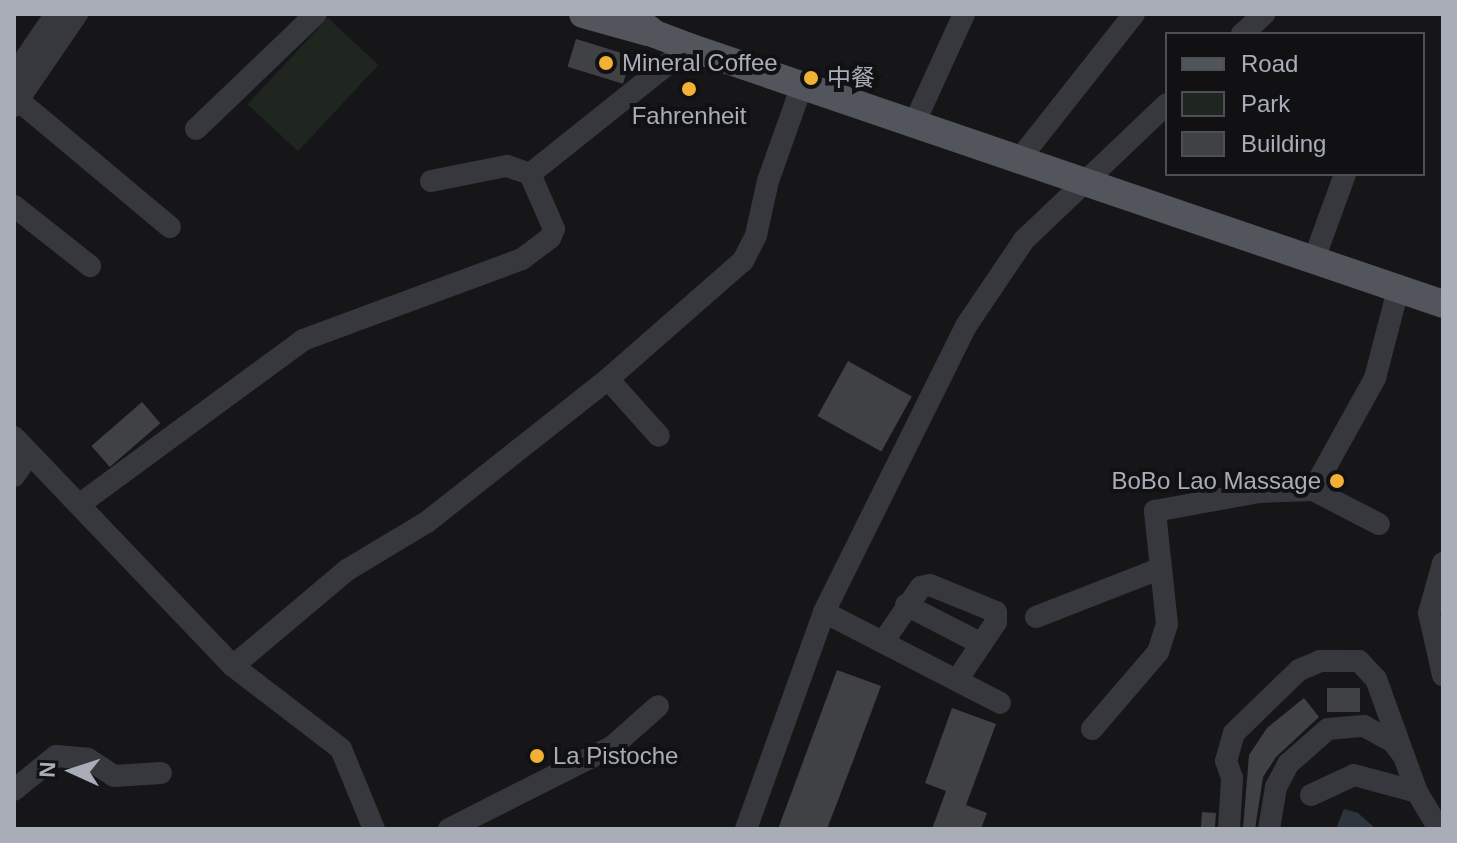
<!DOCTYPE html>
<html>
<head>
<meta charset="utf-8">
<style>
	body { margin:0 }
	#map { position:relative; width:1457px; height:843px; overflow:hidden; background:#161618; font-family:Arial,"Noto Sans SC",sans-serif }
	div>[style] { position:absolute }
	[style*='--x'] { left:calc(var(--x)*1px); top:calc(var(--y)*1px); width:calc(var(--w)*1px); rotate:calc(var(--a)*1deg) }
	.green>* { inset:0; background:#1e261f; transform-origin:0 0 }
	.water>* { inset:0; background:#2c353c }
	.building>* { inset:0; background:#404145; transform-origin:0 0 }
	.minor>* { height:22px; margin:-11px; padding:0 11px; transform-origin:11px; border-radius:11px; background:#37383d }
	.major>* { height:28px; margin:-14px; padding:0 14px; transform-origin:14px; border-radius:14px; background:#53555c }
	.dots>* { width:22px; height:22px; translate:-50% -50%; box-sizing:border-box; border:4px solid #111113; border-radius:50% }
	span { translate:-50% -50%; white-space:nowrap; text-align:center; line-height:1.15; -webkit-text-stroke:8px #111113; paint-order:stroke }
	.poi-label { font-size:24px; color:#a8adb8 }
	.left { translate:0 -50%; text-align:left }
	.right { translate:-100% -50%; text-align:right }
	.frame { position:absolute; inset:0; border:16px solid #a8adb8; pointer-events:none }
	.legend { position:absolute; left:1165px; top:32px; width:260px; height:144px; box-sizing:border-box; background:#111113; border:2px solid #4d4f55; margin:0; padding:10px 14px; list-style:none; font-size:24px; color:#a8adb8 }
	.legend li { display:flex; align-items:center; gap:16px; height:40px }
	.legend b { width:40px; border:2px solid #4d4f55 }
	.north { position:absolute; left:32px; top:731px; width:80px; height:80px; -webkit-text-stroke:6px #111113; paint-order:stroke; rotate:273deg; font-size:22px; font-weight:700; line-height:32px; text-align:center; color:#a8adb8 }
	.north::after { content:''; display:block; margin:auto; width:28px; height:36px; background:#a8adb8; clip-path:polygon(50% 0,100% 100%,50% 72%,0 100%) }
</style>
</head>
<body>
<div id="map">
	<div class="green">
		<i style="left:328px;top:18px;width:69px;height:118px;rotate:43deg"></i>
	</div>
	<div class="water">
		<i style="clip-path:polygon(1344px 809px,1358px 813px,1376px 829px,1336px 829px)"></i>
	</div>
	<div class="building">
		<i style="left:576px;top:39px;width:58px;height:29px;rotate:17deg"></i>
		<i style="left:848px;top:361px;width:73px;height:63px;rotate:29deg"></i>
		<i style="left:142px;top:402px;width:28px;height:67px;rotate:49deg"></i>
		<i style="clip-path:polygon(837px 670px,881px 686px,853px 761px,827px 829px,778px 829px)"></i>
		<i style="left:1360px;top:688px;width:24px;height:33px;rotate:90deg"></i>
		<i style="clip-path:polygon(1304px 698px,1319px 717px,1276px 757px,1263px 777px,1255px 829px,1243px 829px,1249px 755px,1267px 728px)"></i>
		<i style="clip-path:polygon(952px 708px,996px 724px,966px 805px,987px 813px,981px 829px,932px 829px,946px 791px,925px 783px)"></i>
		<i style="left:1202px;top:812px;width:14px;height:17px;rotate:4deg"></i>
	</div>
	<div class="minor">
		<i style="--x:1242;--y:34;--w:30;--a:-42"></i>
		<i style="--x:14;--y:75;--w:74;--a:-55.5"></i>
		<i style="--x:18;--y:100;--w:198;--a:39.9"></i>
		<i style="--x:14;--y:106;--w:112;--a:-55.6"></i>
		<i style="--x:913;--y:126;--w:123;--a:-65.5"></i>
		<i style="--x:196;--y:129;--w:166;--a:-43.8"></i>
		<i style="--x:1018;--y:161;--w:187;--a:-51.7"></i>
		<i style="--x:431;--y:181;--w:77;--a:-11.2"></i>
		<i style="--x:507;--y:166;--w:24;--a:19"></i>
		<i style="--x:530;--y:174;--w:203;--a:-38.6"></i>
		<i style="--x:14;--y:206;--w:97;--a:38.3"></i>
		<i style="--x:1313;--y:262;--w:94;--a:-70"></i>
		<i style="--x:608;--y:379;--w:76;--a:48.2"></i>
		<i style="--x:14;--y:437;--w:317;--a:46.3"></i>
		<i style="--x:233;--y:666;--w:136;--a:37.5"></i>
		<i style="--x:341;--y:749;--w:87;--a:67.6"></i>
		<i style="--x:14;--y:476;--w:27;--a:-54"></i>
		<i style="--x:1313;--y:490;--w:74;--a:27.3"></i>
		<i style="--x:80;--y:504;--w:277;--a:-36.3"></i>
		<i style="--x:303;--y:340;--w:233;--a:-20.3"></i>
		<i style="--x:522;--y:259;--w:35;--a:-37"></i>
		<i style="--x:550;--y:238;--w:10;--a:-66"></i>
		<i style="--x:554;--y:229;--w:60;--a:-113.6"></i>
		<i style="--x:1443;--y:563;--w:52;--a:105.6"></i>
		<i style="--x:1429;--y:613;--w:64;--a:77.3"></i>
		<i style="--x:906;--y:605;--w:85;--a:27.2"></i>
		<i style="--x:824;--y:612;--w:198;--a:27.3"></i>
		<i style="--x:1036;--y:617;--w:132;--a:-21.3"></i>
		<i style="--x:883;--y:642;--w:67;--a:-55.4"></i>
		<i style="--x:921;--y:587;--w:9;--a:-13"></i>
		<i style="--x:930;--y:585;--w:71;--a:22.2"></i>
		<i style="--x:996;--y:612;--w:10;--a:90"></i>
		<i style="--x:996;--y:622;--w:70;--a:123.9"></i>
		<i style="--x:233;--y:666;--w:149;--a:-40.1"></i>
		<i style="--x:347;--y:570;--w:93;--a:-31"></i>
		<i style="--x:427;--y:522;--w:231;--a:-38.3"></i>
		<i style="--x:608;--y:379;--w:179;--a:-41.2"></i>
		<i style="--x:743;--y:261;--w:29;--a:-63"></i>
		<i style="--x:756;--y:235;--w:55;--a:-77.5"></i>
		<i style="--x:768;--y:181;--w:102;--a:-70.5"></i>
		<i style="--x:1092;--y:729;--w:101;--a:-49.4"></i>
		<i style="--x:1158;--y:652;--w:29;--a:-72"></i>
		<i style="--x:1167;--y:624;--w:114;--a:-96.1"></i>
		<i style="--x:1155;--y:511;--w:106;--a:-10.4"></i>
		<i style="--x:1259;--y:492;--w:54;--a:-2.1"></i>
		<i style="--x:1313;--y:490;--w:128;--a:-61"></i>
		<i style="--x:1375;--y:378;--w:91;--a:-75.4"></i>
		<i style="--x:14;--y:790;--w:54;--a:-39"></i>
		<i style="--x:56;--y:756;--w:32;--a:5"></i>
		<i style="--x:88;--y:759;--w:31;--a:33"></i>
		<i style="--x:114;--y:776;--w:47;--a:-3.7"></i>
		<i style="--x:1311;--y:795;--w:47;--a:-24.9"></i>
		<i style="--x:1354;--y:775;--w:65;--a:15.1"></i>
		<i style="--x:449;--y:829;--w:184;--a:-26.8"></i>
		<i style="--x:613;--y:746;--w:60;--a:-41.6"></i>
		<i style="--x:746;--y:829;--w:231;--a:-70.2"></i>
		<i style="--x:824;--y:612;--w:319;--a:-63.6"></i>
		<i style="--x:966;--y:326;--w:104;--a:-56"></i>
		<i style="--x:1024;--y:240;--w:197;--a:-43.6"></i>
		<i style="--x:1229;--y:829;--w:51;--a:-86.6"></i>
		<i style="--x:1232;--y:778;--w:18;--a:-109"></i>
		<i style="--x:1226;--y:761;--w:29;--a:-74"></i>
		<i style="--x:1234;--y:733;--w:91;--a:-44.1"></i>
		<i style="--x:1299;--y:670;--w:23;--a:-23"></i>
		<i style="--x:1320;--y:661;--w:39;--a:0"></i>
		<i style="--x:1359;--y:661;--w:25;--a:47"></i>
		<i style="--x:1376;--y:679;--w:120;--a:70.1"></i>
		<i style="--x:1417;--y:792;--w:43;--a:59.3"></i>
		<i style="--x:1269;--y:829;--w:43;--a:-80.5"></i>
		<i style="--x:1276;--y:787;--w:26;--a:-62"></i>
		<i style="--x:1288;--y:764;--w:53;--a:-41.2"></i>
		<i style="--x:1328;--y:729;--w:36;--a:-5"></i>
		<i style="--x:1364;--y:726;--w:33;--a:29"></i>
		<i style="--x:1393;--y:742;--w:15;--a:53"></i>
	</div>
	<div class="major">
		<i style="--x:583;--y:14;--w:67;--a:15.5"></i>
		<i style="--x:630;--y:14;--w:32;--a:39"></i>
		<i style="--x:655;--y:34;--w:36;--a:21"></i>
		<i style="--x:689;--y:47;--w:797;--a:18.82"></i>
	</div>
	<div class="dots">
		<i style="left:606px;top:63px;background:#f2b134"></i>
		<i style="left:811px;top:78px;background:#f2b134"></i>
		<i style="left:689px;top:89px;background:#f2b134"></i>
		<i style="left:1337px;top:481px;background:#f2b134"></i>
		<i style="left:537px;top:756px;background:#f2b134"></i>
	</div>
	<div class="poi-label">
		<span class="left" style="left:622px;top:63px">Mineral Coffee</span>
		<span class="left" style="left:827px;top:78px">中餐</span>
		<span style="left:689px;top:116px">Fahrenheit</span>
		<span class="right" style="left:1321px;top:481px">BoBo Lao Massage</span>
		<span class="left" style="left:553px;top:756px">La Pistoche</span>
	</div>
	<div class="frame"></div>
	<ul class="legend">
	<li><b style="height:10px;background:#53555c"></b>Road</li>
	<li><b style="height:22px;background:#1e261f"></b>Park</li>
	<li><b style="height:22px;background:#404145"></b>Building</li>
	</ul>
	<div class="north">N</div>
</div>
</body>
</html>
